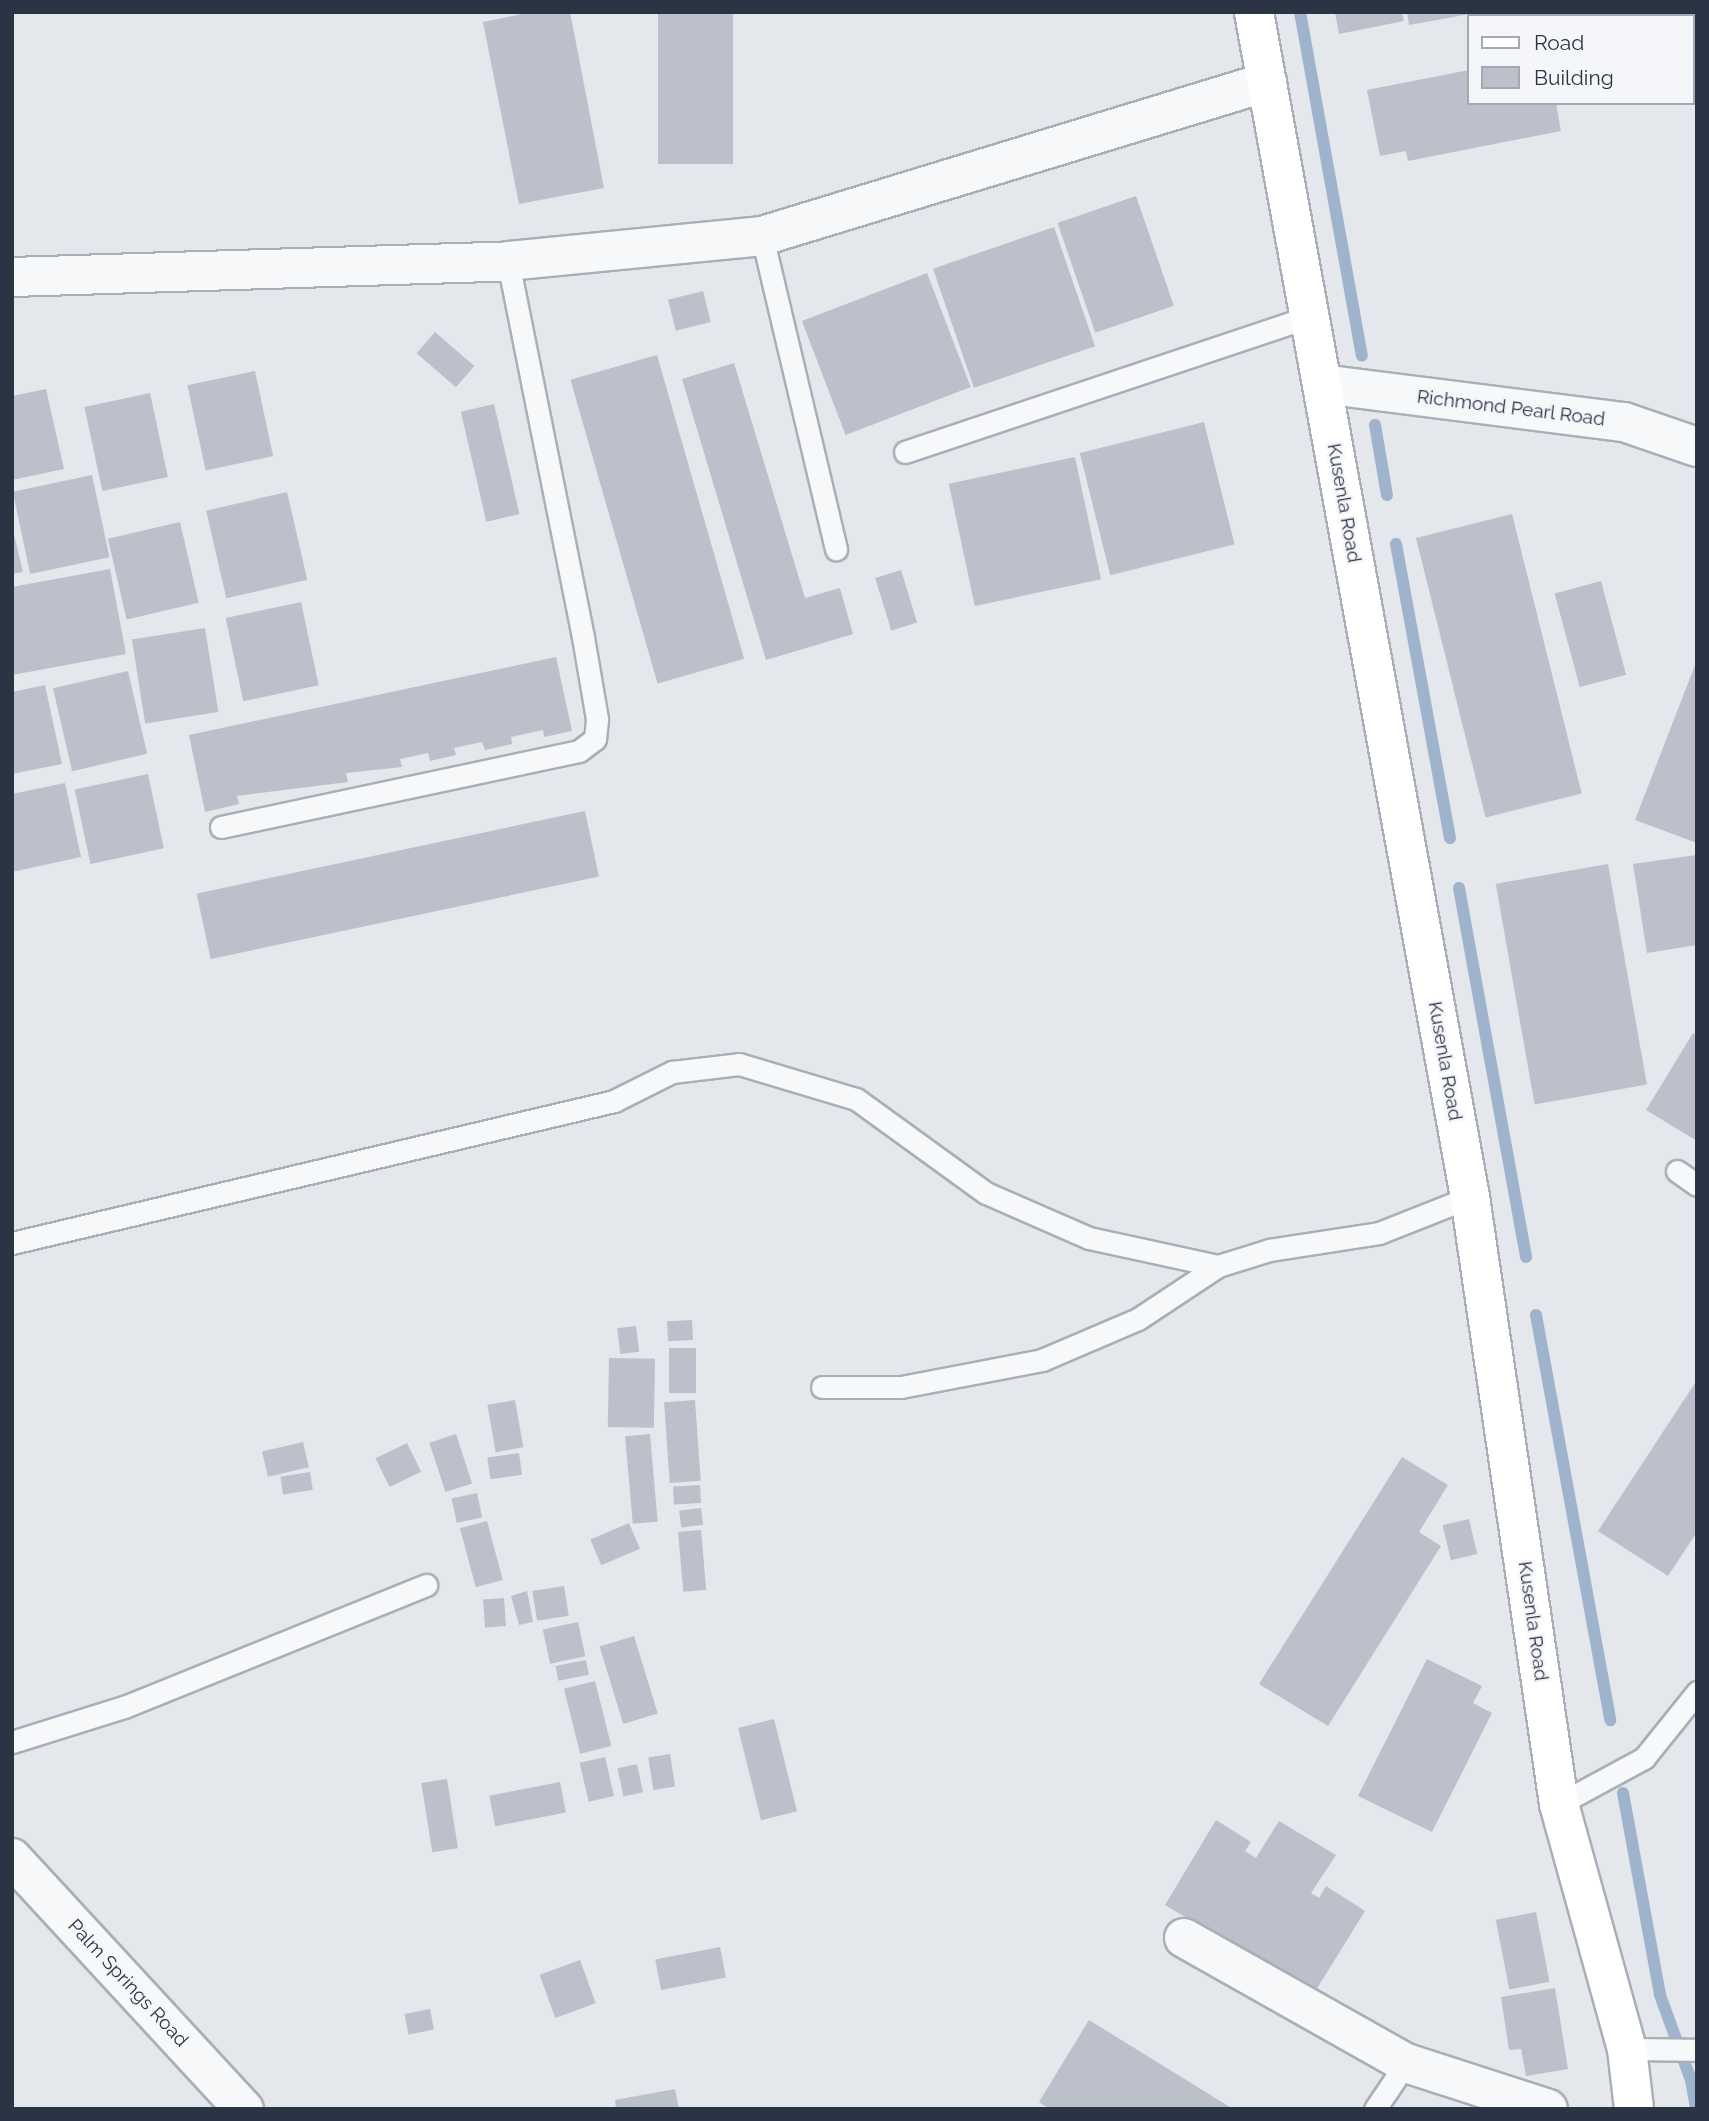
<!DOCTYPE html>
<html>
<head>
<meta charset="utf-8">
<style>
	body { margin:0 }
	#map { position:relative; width:1709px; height:2121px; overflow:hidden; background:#e4e7ec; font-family:Raleway,sans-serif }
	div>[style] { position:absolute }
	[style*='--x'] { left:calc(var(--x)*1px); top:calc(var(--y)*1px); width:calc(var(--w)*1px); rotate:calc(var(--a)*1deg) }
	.stream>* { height:12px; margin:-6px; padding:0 6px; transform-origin:6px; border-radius:6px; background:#9fb4cc }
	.building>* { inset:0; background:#bbc0ca; transform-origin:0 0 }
	.roads { filter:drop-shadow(2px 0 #a9aeb7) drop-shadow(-2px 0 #a9aeb7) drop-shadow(0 2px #a9aeb7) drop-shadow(0 -2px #a9aeb7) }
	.lane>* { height:21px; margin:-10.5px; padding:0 10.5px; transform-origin:10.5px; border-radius:10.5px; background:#f7f8fa }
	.street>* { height:38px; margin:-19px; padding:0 19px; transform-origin:19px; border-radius:19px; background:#f7f8fa }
	.secondary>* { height:38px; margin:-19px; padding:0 19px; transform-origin:19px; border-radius:19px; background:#fff }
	span { translate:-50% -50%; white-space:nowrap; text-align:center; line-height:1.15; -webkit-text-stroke:5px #f4f6f9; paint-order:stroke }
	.street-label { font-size:19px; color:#2b3445 }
	.frame { position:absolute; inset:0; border:14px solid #2b3445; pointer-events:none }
	.legend { position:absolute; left:1467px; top:14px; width:228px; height:91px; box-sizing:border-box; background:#f4f6f9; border:2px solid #a4a8b1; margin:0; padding:9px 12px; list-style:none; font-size:21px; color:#2b3445 }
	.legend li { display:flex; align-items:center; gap:14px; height:35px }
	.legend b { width:35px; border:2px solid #a4a8b1 }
</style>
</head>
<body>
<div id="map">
	<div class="stream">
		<i style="--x:1300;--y:12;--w:349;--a:79.8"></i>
		<i style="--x:1375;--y:425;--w:71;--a:80.3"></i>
		<i style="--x:1396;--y:544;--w:299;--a:79.6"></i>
		<i style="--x:1459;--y:888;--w:375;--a:79.7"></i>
		<i style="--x:1536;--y:1315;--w:412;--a:79.6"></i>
		<i style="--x:1623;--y:1793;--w:205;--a:79.6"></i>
		<i style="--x:1660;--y:1995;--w:90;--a:70"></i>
		<i style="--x:1691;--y:2080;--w:29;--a:80"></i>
	</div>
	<div class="building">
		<i style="clip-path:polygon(532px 12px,570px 12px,604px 188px,519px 204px,483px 22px)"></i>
		<i style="left:658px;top:12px;width:75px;height:152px"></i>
		<i style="clip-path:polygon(1335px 12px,1402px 12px,1404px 21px,1339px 34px)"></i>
		<i style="clip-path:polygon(1407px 12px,1470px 12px,1470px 14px,1409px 25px)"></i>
		<i style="left:1609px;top:12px;width:49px;height:4px"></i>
		<i style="clip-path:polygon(1692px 12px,1697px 12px,1697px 32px,1695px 32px)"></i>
		<i style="clip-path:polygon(1469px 70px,1469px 103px,1556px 103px,1561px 131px,1408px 161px,1406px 151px,1380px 156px,1367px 90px)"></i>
		<i style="left:1136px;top:196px;width:116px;height:83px;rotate:71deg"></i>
		<i style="left:1054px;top:227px;width:126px;height:128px;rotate:71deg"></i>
		<i style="left:927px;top:273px;width:122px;height:134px;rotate:69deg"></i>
		<i style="left:703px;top:291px;width:32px;height:36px;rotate:76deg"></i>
		<i style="left:435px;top:332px;width:52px;height:28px;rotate:41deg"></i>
		<i style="left:657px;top:355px;width:316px;height:90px;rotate:74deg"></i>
		<i style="clip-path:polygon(734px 363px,805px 598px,840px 588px,853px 634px,766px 660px,682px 379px)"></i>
		<i style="left:255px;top:371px;width:87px;height:69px;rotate:78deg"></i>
		<i style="clip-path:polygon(46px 389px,64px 469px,12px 480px,12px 396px)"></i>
		<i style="left:150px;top:393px;width:86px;height:67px;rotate:78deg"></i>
		<i style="left:494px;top:404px;width:113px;height:34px;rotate:77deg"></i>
		<i style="left:1204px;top:422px;width:126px;height:128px;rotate:76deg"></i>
		<i style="left:1075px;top:457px;width:125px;height:129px;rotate:78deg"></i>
		<i style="left:92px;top:475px;width:84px;height:81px;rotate:78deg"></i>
		<i style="left:287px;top:492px;width:90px;height:83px;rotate:77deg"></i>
		<i style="left:1512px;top:514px;width:288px;height:99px;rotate:76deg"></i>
		<i style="left:180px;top:522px;width:83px;height:74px;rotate:77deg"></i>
		<i style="clip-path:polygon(12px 526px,23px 572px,12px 574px)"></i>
		<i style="clip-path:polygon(110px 569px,126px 654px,12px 675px,12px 587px)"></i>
		<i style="left:901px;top:570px;width:55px;height:27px;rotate:73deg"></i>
		<i style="left:1601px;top:581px;width:97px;height:48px;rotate:75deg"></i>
		<i style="left:301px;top:602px;width:85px;height:77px;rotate:78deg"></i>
		<i style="left:205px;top:628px;width:85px;height:74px;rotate:81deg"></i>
		<i style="clip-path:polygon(556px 657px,572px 731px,544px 737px,543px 730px,511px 737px,512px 744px,485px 750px,482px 742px,454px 748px,456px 755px,430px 761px,428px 753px,400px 759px,402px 767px,346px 773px,348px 782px,237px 796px,239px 804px,205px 812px,189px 735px)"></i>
		<i style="clip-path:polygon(1697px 660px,1697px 843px,1635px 820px)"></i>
		<i style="left:128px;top:671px;width:85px;height:77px;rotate:77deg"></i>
		<i style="clip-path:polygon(45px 685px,62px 764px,12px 774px,12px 692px)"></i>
		<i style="left:148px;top:774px;width:76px;height:75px;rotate:78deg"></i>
		<i style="clip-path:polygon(65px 783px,81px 857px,12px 872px,12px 794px)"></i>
		<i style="left:585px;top:811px;width:67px;height:397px;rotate:78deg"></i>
		<i style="clip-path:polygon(1696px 855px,1697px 945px,1647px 953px,1633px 864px)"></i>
		<i style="left:1608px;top:864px;width:224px;height:114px;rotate:80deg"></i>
		<i style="clip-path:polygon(1693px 1033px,1697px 1035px,1697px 1141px,1646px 1110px)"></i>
		<i style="left:692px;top:1320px;width:20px;height:25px;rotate:87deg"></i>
		<i style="left:636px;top:1326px;width:26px;height:19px;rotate:83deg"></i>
		<i style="left:669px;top:1348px;width:27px;height:45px"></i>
		<i style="left:609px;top:1358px;width:46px;height:69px;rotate:1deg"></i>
		<i style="clip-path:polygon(1697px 1380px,1697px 1532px,1668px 1576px,1598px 1531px)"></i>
		<i style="left:515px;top:1400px;width:48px;height:28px;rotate:80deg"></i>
		<i style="left:695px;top:1400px;width:81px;height:31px;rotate:86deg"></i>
		<i style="left:456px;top:1434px;width:52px;height:28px;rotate:72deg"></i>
		<i style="left:650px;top:1434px;width:88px;height:25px;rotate:85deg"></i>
		<i style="left:303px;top:1442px;width:26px;height:42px;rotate:77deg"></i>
		<i style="left:407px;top:1443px;width:32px;height:35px;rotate:64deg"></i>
		<i style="left:519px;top:1453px;width:22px;height:32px;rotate:82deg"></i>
		<i style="clip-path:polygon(1402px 1457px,1448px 1485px,1419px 1532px,1441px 1546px,1328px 1726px,1259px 1684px)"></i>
		<i style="left:310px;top:1472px;width:18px;height:30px;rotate:81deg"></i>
		<i style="left:700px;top:1485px;width:18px;height:27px;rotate:87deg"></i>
		<i style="left:477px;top:1493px;width:25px;height:26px;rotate:78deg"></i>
		<i style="left:701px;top:1508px;width:17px;height:22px;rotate:83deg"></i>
		<i style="left:1469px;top:1519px;width:36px;height:27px;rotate:77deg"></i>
		<i style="left:487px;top:1521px;width:61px;height:28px;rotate:75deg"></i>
		<i style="left:629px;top:1523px;width:28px;height:42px;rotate:67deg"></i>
		<i style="left:701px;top:1530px;width:60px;height:23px;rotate:85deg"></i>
		<i style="left:564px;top:1586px;width:30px;height:32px;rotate:81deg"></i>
		<i style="clip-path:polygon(527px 1591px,533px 1622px,519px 1625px,511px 1596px)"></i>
		<i style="left:504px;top:1598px;width:28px;height:21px;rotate:86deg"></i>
		<i style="left:578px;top:1622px;width:35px;height:36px;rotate:78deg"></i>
		<i style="left:634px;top:1636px;width:81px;height:36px;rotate:73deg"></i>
		<i style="clip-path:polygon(1427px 1659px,1482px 1686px,1473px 1703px,1492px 1713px,1432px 1832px,1358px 1796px)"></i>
		<i style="left:586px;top:1660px;width:15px;height:31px;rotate:79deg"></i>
		<i style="left:595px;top:1681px;width:67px;height:32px;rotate:76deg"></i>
		<i style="left:774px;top:1719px;width:95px;height:37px;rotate:76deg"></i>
		<i style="left:670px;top:1754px;width:33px;height:22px;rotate:81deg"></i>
		<i style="left:605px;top:1757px;width:40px;height:26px;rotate:77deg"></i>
		<i style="left:637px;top:1764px;width:29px;height:20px;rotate:78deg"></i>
		<i style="left:447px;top:1779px;width:70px;height:26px;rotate:81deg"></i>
		<i style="left:560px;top:1782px;width:31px;height:72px;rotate:79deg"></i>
		<i style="clip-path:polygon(1216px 1820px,1251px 1842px,1245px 1851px,1256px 1858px,1279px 1821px,1336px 1855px,1311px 1893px,1319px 1898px,1326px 1886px,1365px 1911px,1313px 1995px,1165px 1905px)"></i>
		<i style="left:1536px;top:1912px;width:71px;height:41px;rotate:79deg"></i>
		<i style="left:720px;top:1947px;width:31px;height:66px;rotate:79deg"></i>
		<i style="left:580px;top:1960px;width:46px;height:43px;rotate:70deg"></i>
		<i style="clip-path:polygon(1555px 1988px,1568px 2069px,1526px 2076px,1521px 2049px,1509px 2050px,1501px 1997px)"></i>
		<i style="left:430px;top:2009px;width:21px;height:26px;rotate:79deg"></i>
		<i style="clip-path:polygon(1089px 2020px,1233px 2109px,1049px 2109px,1039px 2102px)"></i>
		<i style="clip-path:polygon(675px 2089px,679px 2109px,616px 2109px,615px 2100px)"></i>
	</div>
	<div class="roads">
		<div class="lane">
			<i style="--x:762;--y:236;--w:322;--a:76.7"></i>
			<i style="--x:905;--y:452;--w:426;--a:-18.5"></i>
			<i style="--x:221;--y:827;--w:366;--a:-12"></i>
			<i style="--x:579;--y:751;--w:20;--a:-37"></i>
			<i style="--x:595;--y:739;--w:20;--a:-84"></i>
			<i style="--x:597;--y:719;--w:83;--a:-99.7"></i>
			<i style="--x:583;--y:637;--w:383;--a:-101.3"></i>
			<i style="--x:1677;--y:1171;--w:24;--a:35"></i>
			<i style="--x:12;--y:1243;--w:619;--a:-13.27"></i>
			<i style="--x:614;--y:1101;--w:65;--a:-26.6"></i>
			<i style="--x:672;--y:1072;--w:67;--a:-6.8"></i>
			<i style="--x:739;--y:1064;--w:122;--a:16.7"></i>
			<i style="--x:856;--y:1099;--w:160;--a:35.9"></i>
			<i style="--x:986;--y:1193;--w:112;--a:23.6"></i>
			<i style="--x:1089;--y:1238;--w:132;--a:12.2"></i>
			<i style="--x:1218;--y:1266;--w:53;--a:-17.4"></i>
			<i style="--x:1269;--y:1250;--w:111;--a:-8.8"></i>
			<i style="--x:1379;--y:1233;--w:98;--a:-21.6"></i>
			<i style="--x:822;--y:1387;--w:79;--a:0"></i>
			<i style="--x:901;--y:1387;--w:144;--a:-10.8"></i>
			<i style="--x:1042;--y:1360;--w:104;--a:-23.1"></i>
			<i style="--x:1138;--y:1319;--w:96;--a:-33.5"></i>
			<i style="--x:12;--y:1742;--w:117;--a:-17.4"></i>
			<i style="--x:124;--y:1707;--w:326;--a:-22"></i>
			<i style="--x:1559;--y:1804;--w:97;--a:-28.4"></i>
			<i style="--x:1644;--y:1758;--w:85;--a:-51.2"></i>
			<i style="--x:1627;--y:2049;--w:70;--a:0.8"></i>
			<i style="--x:1375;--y:2109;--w:55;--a:-56"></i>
		</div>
		<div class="street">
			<i style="--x:12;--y:277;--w:496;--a:-1.8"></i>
			<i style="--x:508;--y:261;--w:255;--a:-5.6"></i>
			<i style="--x:762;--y:236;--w:528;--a:-16.96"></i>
			<i style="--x:1322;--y:384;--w:304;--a:7.2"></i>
			<i style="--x:1624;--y:422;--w:77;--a:18.9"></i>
			<i style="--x:12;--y:1858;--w:342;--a:47.3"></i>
			<i style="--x:1184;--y:1938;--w:255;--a:29.4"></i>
			<i style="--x:1406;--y:2063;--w:149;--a:17.9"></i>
		</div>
		<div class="secondary">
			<i style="--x:1254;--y:12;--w:1205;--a:79.67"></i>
			<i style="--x:1470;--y:1197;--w:613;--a:81.66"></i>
			<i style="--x:1559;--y:1804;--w:254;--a:74.5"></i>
			<i style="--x:1627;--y:2049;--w:60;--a:83.3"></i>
		</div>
	</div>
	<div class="street-label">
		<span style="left:1511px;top:408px;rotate:7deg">Richmond Pearl Road</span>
		<span style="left:1344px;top:503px;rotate:80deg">Kusenla Road</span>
		<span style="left:1445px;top:1061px;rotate:80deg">Kusenla Road</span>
		<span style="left:1533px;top:1621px;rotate:82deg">Kusenla Road</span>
		<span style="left:128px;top:1983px;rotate:47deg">Palm Springs Road</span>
	</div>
	<div class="frame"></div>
	<ul class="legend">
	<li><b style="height:9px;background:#fff"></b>Road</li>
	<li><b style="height:19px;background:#bbc0ca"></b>Building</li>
	</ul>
</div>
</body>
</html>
